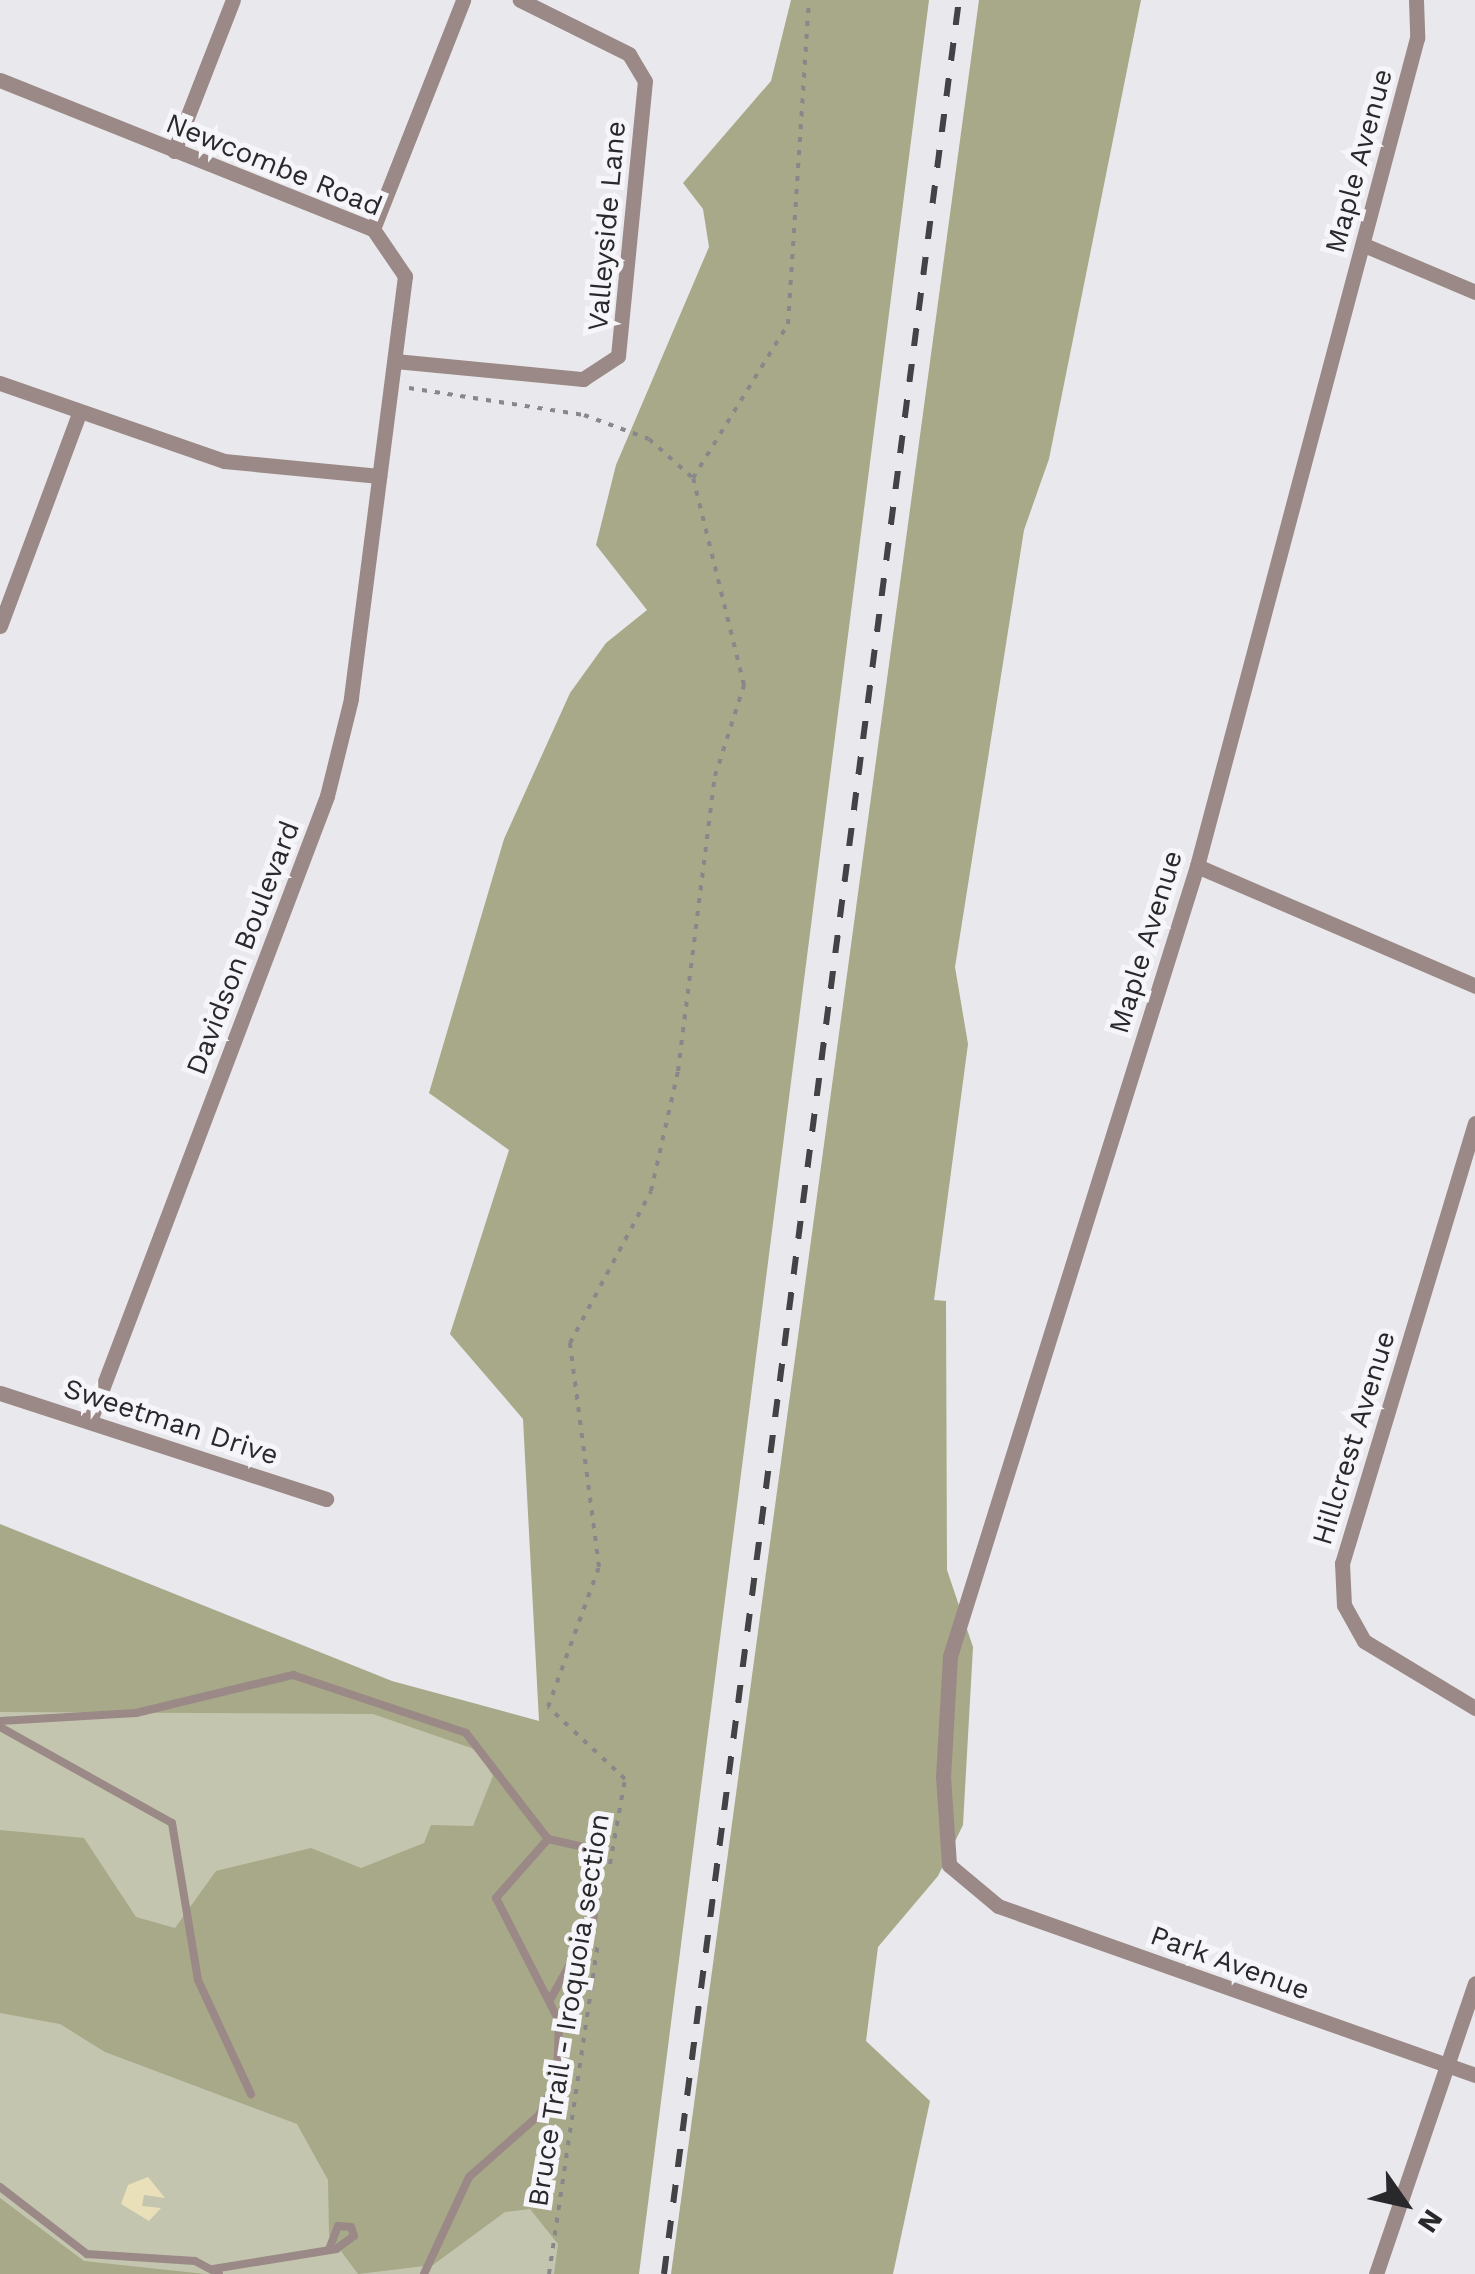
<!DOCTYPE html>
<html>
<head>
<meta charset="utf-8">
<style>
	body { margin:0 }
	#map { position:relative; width:1475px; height:2274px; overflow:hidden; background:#e9e8ec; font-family:"Work Sans",sans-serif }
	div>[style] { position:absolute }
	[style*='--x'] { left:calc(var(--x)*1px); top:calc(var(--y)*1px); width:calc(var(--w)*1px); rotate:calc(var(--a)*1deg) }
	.green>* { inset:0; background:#c4c5ae }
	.forest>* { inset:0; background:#a7a988 }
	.sand>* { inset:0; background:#e9e0ba }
	.path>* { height:4px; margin-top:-2px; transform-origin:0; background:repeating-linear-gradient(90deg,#88878a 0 5px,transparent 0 13px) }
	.service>* { height:8px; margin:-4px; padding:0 4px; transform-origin:4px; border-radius:4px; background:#9a8986 }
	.minor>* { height:15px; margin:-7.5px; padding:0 7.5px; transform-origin:7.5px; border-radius:7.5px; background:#9a8986 }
	.rail>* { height:6px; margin-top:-3px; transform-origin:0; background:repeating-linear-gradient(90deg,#434244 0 18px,transparent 0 36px) }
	span { translate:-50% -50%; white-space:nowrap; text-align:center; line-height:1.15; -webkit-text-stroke:10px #f6f6fa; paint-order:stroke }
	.street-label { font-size:28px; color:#29282a }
	.north { position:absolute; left:1355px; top:2154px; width:100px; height:100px; -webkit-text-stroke:8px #f6f6fa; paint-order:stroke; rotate:124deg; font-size:28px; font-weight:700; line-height:40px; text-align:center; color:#29282a }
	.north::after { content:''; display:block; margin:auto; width:35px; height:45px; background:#29282a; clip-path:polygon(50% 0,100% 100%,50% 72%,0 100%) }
</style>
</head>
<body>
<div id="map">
	<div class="green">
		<i style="clip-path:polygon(0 1538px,616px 1781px,557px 2274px,0 2274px)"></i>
	</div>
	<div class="forest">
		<i style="clip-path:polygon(791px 0,929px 0,639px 2274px,554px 2274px,558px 2244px,530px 2209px,505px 2212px,433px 2265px,358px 2274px,329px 2235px,328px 2180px,297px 2124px,105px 2052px,60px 2024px,0 2013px,0 1830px,84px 1838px,136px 1917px,175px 1928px,216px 1871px,311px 1848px,361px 1868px,424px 1843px,431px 1825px,473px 1826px,493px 1776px,477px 1750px,373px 1714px,0 1712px,0 1524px,392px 1681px,539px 1721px,523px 1419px,450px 1334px,509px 1150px,429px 1093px,504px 839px,570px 693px,606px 643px,647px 610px,596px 545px,616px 465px,709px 247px,703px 209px,683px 183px,771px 81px)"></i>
		<i style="clip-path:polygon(979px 0,1141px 0,1049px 459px,1024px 530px,955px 967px,968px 1044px,934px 1300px,946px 1301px,947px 1570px,973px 1647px,963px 1825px,938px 1876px,878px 1947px,866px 2041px,930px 2101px,893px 2274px,671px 2274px)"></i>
		<i style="clip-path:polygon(0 2198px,84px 2261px,205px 2274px,0 2274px)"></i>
	</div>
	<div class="sand">
		<i style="clip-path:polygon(148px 2177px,165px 2198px,144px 2195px,142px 2206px,161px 2208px,149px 2221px,121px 2204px,128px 2185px)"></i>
	</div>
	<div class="path">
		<i style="--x:409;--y:388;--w:177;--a:8.8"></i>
		<i style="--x:584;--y:415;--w:69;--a:20.3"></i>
		<i style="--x:649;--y:439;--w:59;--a:41.6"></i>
		<i style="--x:610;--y:1864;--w:86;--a:-80"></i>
		<i style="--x:625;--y:1779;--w:105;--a:-136.9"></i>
		<i style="--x:548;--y:1707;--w:149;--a:-70"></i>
		<i style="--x:599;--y:1567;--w:226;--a:-97.4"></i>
		<i style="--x:570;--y:1343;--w:172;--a:-61.9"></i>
		<i style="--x:651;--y:1191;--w:123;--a:-77.3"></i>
		<i style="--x:678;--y:1071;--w:297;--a:-82.9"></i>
		<i style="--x:715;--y:776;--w:96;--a:-72.3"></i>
		<i style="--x:744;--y:685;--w:213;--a:-103.8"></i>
		<i style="--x:693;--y:478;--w:181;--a:-58.3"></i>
		<i style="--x:788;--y:324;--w:325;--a:-86.3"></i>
		<i style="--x:549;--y:2274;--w:331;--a:-81.6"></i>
	</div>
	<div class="service">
		<i style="--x:0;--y:1721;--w:136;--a:-3.4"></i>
		<i style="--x:136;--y:1713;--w:162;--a:-13.6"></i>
		<i style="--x:293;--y:1675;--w:182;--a:18.5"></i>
		<i style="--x:466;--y:1733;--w:134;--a:52.3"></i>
		<i style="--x:0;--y:1727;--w:197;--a:29.2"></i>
		<i style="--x:172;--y:1823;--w:159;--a:80.6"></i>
		<i style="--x:198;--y:1980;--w:126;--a:65.1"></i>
		<i style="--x:0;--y:2187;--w:110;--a:37.6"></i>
		<i style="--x:87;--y:2254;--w:108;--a:3.7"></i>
		<i style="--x:195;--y:2261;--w:27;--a:28"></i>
		<i style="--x:213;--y:2269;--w:125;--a:-9.2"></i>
		<i style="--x:336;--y:2249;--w:22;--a:-36"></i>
		<i style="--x:354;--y:2236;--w:9;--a:-108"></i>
		<i style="--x:351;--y:2227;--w:13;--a:-176"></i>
		<i style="--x:338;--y:2226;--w:25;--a:111"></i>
		<i style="--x:424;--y:2274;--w:107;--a:-65.1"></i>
		<i style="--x:469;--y:2177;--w:94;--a:-41.5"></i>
		<i style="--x:539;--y:2115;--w:39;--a:-63"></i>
		<i style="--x:557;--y:2080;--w:59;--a:-88.1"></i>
		<i style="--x:559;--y:2021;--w:138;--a:-117.1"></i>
		<i style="--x:496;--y:1898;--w:79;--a:-48.6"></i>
		<i style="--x:548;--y:1839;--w:41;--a:12.7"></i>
		<i style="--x:588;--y:1848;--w:24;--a:66"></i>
		<i style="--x:598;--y:1870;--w:53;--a:95.4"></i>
		<i style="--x:593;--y:1923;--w:88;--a:119.2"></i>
	</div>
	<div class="minor">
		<i style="--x:1416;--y:0;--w:38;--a:88"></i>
		<i style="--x:1417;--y:38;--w:857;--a:104.88"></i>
		<i style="--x:1197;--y:866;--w:828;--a:107.36"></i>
		<i style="--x:950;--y:1656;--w:120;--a:93.3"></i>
		<i style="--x:943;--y:1776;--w:89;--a:86.1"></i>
		<i style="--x:949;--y:1865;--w:64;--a:39.9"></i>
		<i style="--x:998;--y:1906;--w:506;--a:19.51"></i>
		<i style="--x:0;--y:80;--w:402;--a:21.8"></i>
		<i style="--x:373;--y:229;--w:57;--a:55.8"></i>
		<i style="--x:405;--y:276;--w:426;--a:97.3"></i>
		<i style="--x:351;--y:699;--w:100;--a:103.9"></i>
		<i style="--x:327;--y:796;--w:668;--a:110.77"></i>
		<i style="--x:174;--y:151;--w:162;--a:-68.7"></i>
		<i style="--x:373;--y:229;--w:246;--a:-68.5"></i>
		<i style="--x:1364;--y:245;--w:121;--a:22.9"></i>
		<i style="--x:395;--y:361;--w:189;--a:5.5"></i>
		<i style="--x:583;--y:379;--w:42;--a:-33.3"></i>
		<i style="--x:618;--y:356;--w:276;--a:-84.4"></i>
		<i style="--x:645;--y:81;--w:31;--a:-121"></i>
		<i style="--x:629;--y:54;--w:122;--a:-153.6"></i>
		<i style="--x:0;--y:383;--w:237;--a:19.2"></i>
		<i style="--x:224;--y:461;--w:156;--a:5.5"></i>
		<i style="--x:0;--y:626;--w:226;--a:-69.6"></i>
		<i style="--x:1197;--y:866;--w:303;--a:23.3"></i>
		<i style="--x:1475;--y:1123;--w:460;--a:106.8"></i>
		<i style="--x:1342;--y:1563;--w:42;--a:87.3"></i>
		<i style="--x:1344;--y:1605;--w:41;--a:60.9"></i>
		<i style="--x:1364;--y:1641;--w:130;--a:31.1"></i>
		<i style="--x:0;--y:1393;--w:343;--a:18"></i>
		<i style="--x:1376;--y:2274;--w:307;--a:-71.2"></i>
	</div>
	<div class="rail">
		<i style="--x:664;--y:2274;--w:2293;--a:-82.61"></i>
	</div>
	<div class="street-label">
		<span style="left:1359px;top:161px;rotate:-75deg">Maple Avenue</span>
		<span style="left:274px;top:165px;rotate:22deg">Newcombe Road</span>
		<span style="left:607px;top:226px;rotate:-85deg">Valleyside Lane</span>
		<span style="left:1146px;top:942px;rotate:-73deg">Maple Avenue</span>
		<span style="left:243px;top:948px;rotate:-69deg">Davidson Boulevard</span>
		<span style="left:171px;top:1422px;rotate:18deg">Sweetman Drive</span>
		<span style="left:1354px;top:1438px;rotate:-73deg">Hillcrest Avenue</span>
		<span style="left:1230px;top:1963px;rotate:20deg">Park Avenue</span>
		<span style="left:569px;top:2010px;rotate:-81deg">Bruce Trail - Iroquoia section</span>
	</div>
	<div class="north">N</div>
</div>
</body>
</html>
